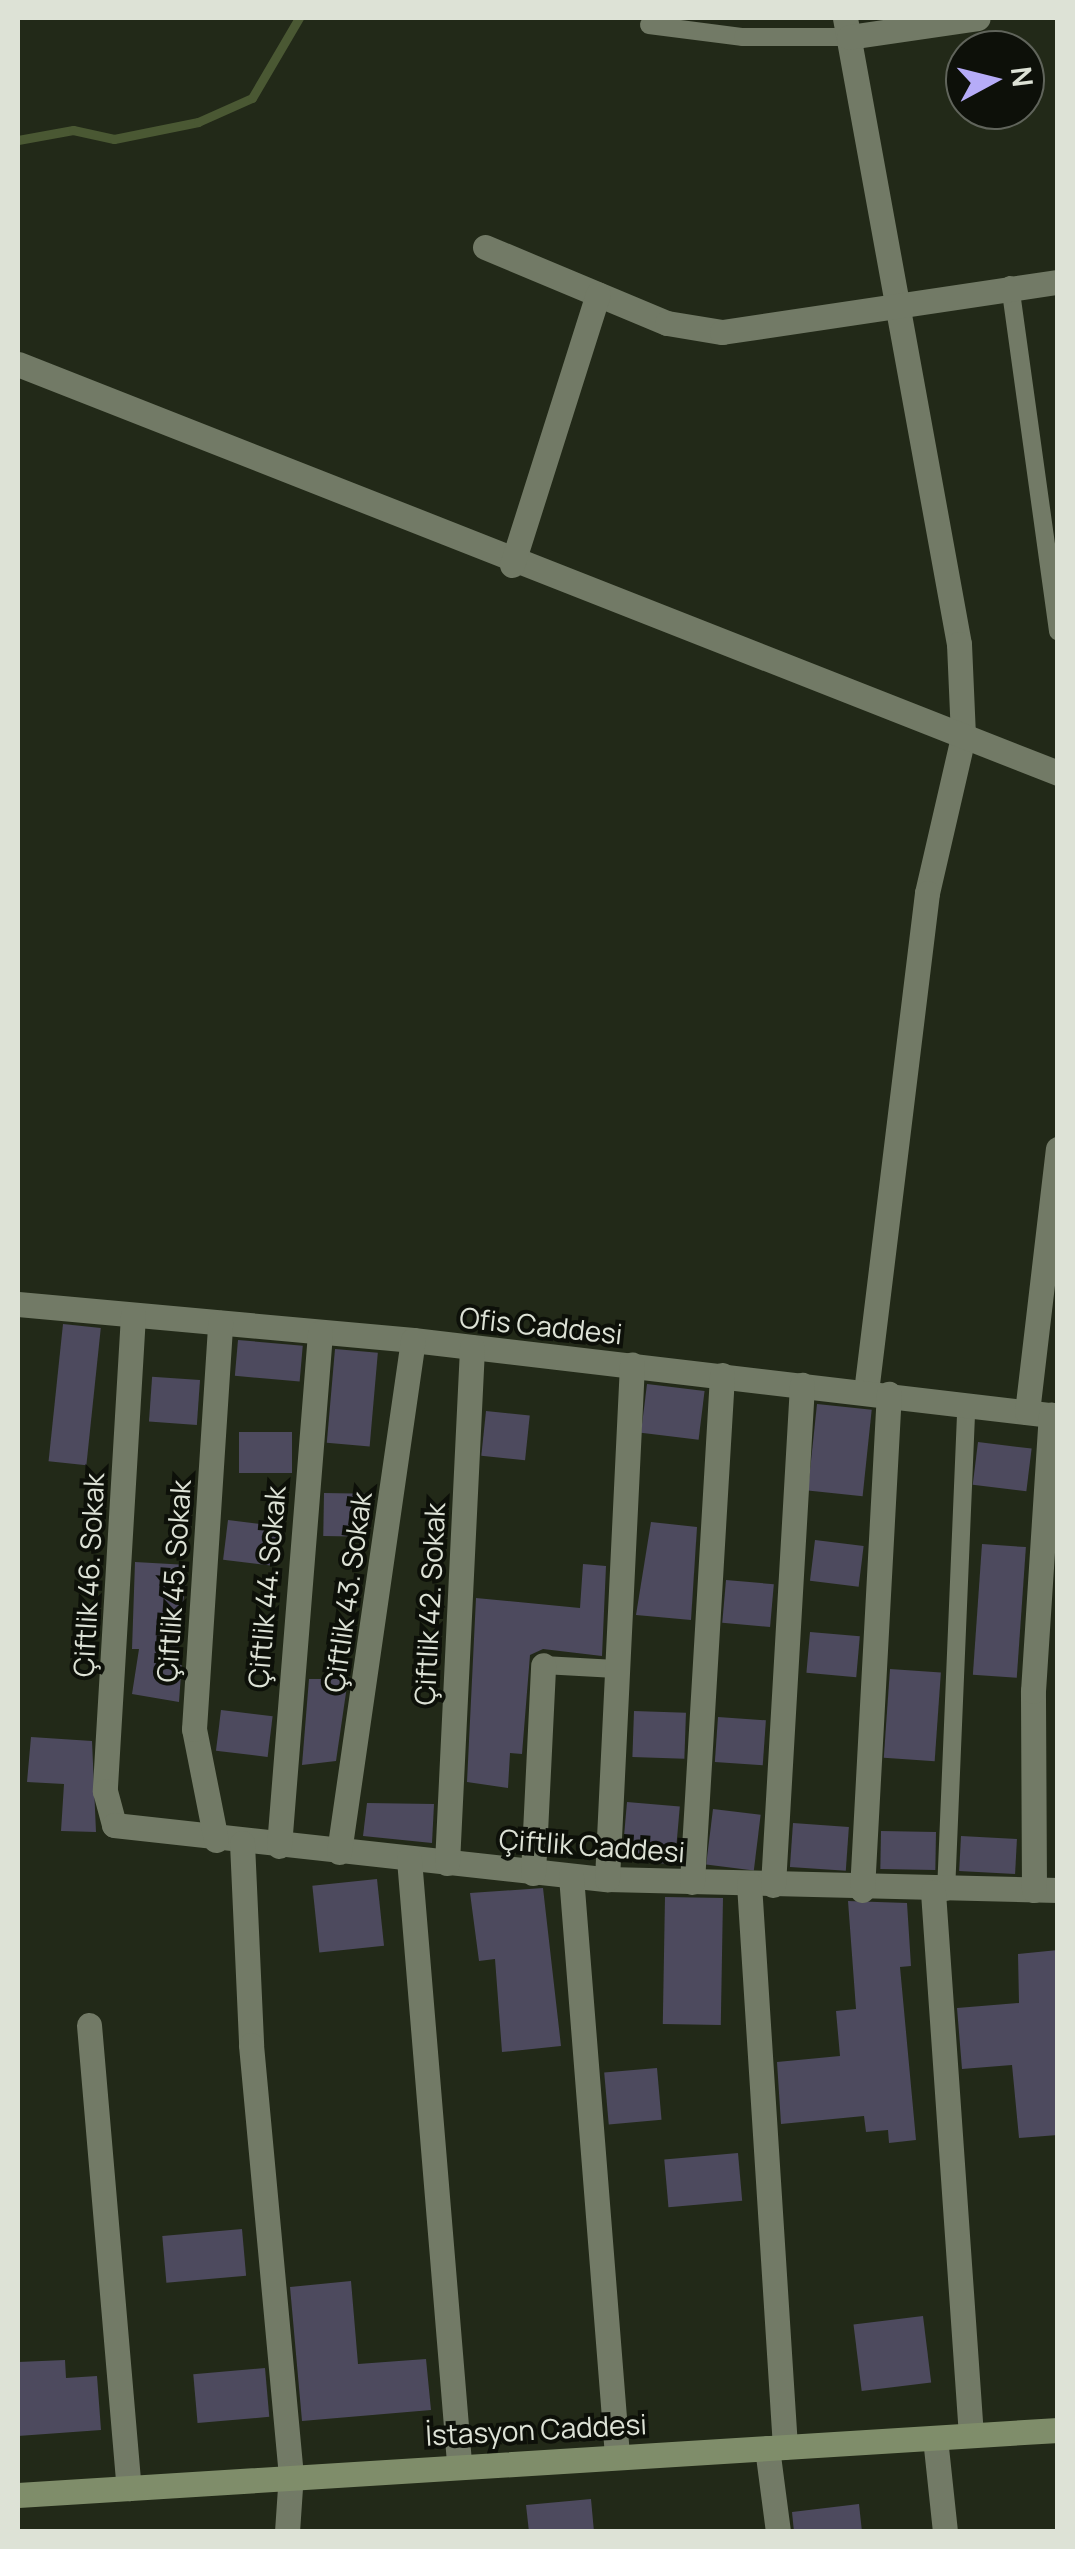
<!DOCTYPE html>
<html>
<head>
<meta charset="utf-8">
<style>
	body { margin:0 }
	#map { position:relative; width:1075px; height:2549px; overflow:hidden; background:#222918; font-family:Manrope,sans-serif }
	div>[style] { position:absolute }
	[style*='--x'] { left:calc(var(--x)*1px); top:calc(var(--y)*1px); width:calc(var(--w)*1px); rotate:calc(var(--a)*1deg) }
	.stream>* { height:9px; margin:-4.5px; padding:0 4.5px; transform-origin:4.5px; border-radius:4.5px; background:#4a5833 }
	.building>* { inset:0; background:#4d4a5e; transform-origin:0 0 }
	.lane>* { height:18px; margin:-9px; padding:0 9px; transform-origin:9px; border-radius:9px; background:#727a66 }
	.street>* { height:25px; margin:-12.5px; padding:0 12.5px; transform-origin:12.5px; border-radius:12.5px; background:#727a66 }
	.secondary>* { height:25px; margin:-12.5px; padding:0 12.5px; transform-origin:12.5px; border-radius:12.5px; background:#7f8d6a }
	span { translate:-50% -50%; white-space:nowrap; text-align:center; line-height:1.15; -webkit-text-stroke:8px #0d1009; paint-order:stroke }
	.street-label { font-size:28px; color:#dde2d6 }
	.frame { position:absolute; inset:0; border:20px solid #dde2d6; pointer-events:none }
	.north { position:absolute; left:945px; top:30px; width:100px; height:100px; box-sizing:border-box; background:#0d1009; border:2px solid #60645b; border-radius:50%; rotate:83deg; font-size:28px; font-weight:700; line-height:40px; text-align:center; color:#dde2d6 }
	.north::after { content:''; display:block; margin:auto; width:35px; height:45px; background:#b6acf8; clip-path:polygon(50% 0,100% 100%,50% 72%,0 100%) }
</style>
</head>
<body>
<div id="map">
	<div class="stream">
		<i style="--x:18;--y:140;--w:56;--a:-10.3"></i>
		<i style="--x:73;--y:130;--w:42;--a:12.4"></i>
		<i style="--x:114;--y:139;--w:86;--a:-11.4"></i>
		<i style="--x:198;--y:122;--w:59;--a:-24"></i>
		<i style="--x:252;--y:98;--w:93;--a:-59.6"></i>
	</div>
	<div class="building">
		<i style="left:63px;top:1324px;width:38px;height:138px;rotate:6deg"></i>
		<i style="left:238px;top:1340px;width:65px;height:36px;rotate:5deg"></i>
		<i style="left:335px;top:1349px;width:43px;height:94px;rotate:5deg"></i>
		<i style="left:200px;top:1380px;width:45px;height:48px;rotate:94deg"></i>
		<i style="left:647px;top:1384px;width:58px;height:49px;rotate:7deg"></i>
		<i style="left:817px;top:1404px;width:55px;height:87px;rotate:6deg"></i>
		<i style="left:486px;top:1411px;width:44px;height:45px;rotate:6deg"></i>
		<i style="left:292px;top:1432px;width:41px;height:53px;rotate:90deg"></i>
		<i style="left:978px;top:1442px;width:54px;height:43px;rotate:7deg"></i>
		<i style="left:324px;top:1493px;width:45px;height:43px;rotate:1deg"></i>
		<i style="left:228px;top:1520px;width:52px;height:40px;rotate:7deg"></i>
		<i style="clip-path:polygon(651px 1522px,697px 1527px,691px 1620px,636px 1615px)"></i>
		<i style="left:815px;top:1540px;width:49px;height:41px;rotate:7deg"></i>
		<i style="left:982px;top:1544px;width:44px;height:131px;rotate:4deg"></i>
		<i style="clip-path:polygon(135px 1562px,188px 1565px,176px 1659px,182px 1660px,179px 1702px,132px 1694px,139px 1649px,132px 1649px)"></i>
		<i style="clip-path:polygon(583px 1564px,606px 1566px,602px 1656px,543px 1649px,530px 1655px,522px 1754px,510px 1753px,508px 1788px,467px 1782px,476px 1598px,580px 1608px)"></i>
		<i style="left:726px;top:1580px;width:48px;height:43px;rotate:5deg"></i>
		<i style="left:810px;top:1632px;width:50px;height:41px;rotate:5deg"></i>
		<i style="left:890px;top:1669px;width:51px;height:89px;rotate:4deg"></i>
		<i style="clip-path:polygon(309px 1679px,348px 1679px,336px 1761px,302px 1765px)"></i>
		<i style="left:221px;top:1710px;width:52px;height:41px;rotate:7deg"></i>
		<i style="left:634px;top:1711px;width:52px;height:46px;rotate:2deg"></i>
		<i style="left:718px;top:1717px;width:48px;height:45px;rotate:4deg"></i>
		<i style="clip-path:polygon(31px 1737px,92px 1741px,96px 1832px,61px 1831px,64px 1784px,27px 1782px)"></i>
		<i style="left:627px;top:1802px;width:53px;height:58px;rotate:5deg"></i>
		<i style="clip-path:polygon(367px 1803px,434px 1804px,432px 1843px,363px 1836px)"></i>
		<i style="left:713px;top:1809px;width:48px;height:56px;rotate:7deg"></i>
		<i style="left:793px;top:1823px;width:56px;height:44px;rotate:4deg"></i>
		<i style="left:881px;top:1831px;width:55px;height:38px;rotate:1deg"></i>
		<i style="left:961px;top:1836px;width:56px;height:35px;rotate:3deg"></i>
		<i style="left:377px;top:1879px;width:67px;height:65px;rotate:84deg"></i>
		<i style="clip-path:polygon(543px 1888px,561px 2046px,502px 2052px,495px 1959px,479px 1961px,470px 1893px)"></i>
		<i style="left:665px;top:1897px;width:58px;height:127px;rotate:1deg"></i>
		<i style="clip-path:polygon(848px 1901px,907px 1903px,911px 1966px,900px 1967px,916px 2140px,889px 2143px,888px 2130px,866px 2132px,864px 2116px,781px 2124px,777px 2062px,840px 2056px,836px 2011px,856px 2009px)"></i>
		<i style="clip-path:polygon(1058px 1950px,1058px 2135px,1019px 2138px,1012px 2065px,962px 2069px,957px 2008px,1019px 2003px,1018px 1954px)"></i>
		<i style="left:657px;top:2068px;width:52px;height:53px;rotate:85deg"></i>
		<i style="left:738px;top:2153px;width:48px;height:74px;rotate:85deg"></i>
		<i style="left:242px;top:2229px;width:47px;height:80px;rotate:85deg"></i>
		<i style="clip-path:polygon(351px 2281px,358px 2364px,426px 2359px,431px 2410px,302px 2421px,290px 2287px)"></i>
		<i style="left:923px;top:2316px;width:67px;height:70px;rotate:83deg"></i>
		<i style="clip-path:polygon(65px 2360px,66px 2378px,97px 2376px,101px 2430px,18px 2436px,18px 2362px)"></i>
		<i style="left:265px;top:2368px;width:49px;height:72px;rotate:85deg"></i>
		<i style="clip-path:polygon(591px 2499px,594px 2532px,529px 2532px,526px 2505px)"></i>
		<i style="clip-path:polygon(859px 2504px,862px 2532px,794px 2532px,792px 2512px)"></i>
	</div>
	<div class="lane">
		<i style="--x:649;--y:25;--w:95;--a:7.3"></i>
		<i style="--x:743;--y:37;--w:106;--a:0"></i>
		<i style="--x:1010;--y:285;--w:350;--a:82.1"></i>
		<i style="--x:543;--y:1665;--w:73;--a:3.1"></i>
		<i style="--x:946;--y:1892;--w:487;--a:-87.6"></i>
	</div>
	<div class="street">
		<i style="--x:845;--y:18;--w:636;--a:79.68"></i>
		<i style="--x:959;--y:644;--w:93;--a:87.5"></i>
		<i style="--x:963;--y:737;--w:160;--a:103"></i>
		<i style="--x:927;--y:893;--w:503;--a:96.97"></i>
		<i style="--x:849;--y:37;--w:130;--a:-8.4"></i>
		<i style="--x:485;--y:247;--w:197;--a:22.7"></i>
		<i style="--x:667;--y:323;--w:56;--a:9.3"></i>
		<i style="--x:722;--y:332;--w:340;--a:-8.5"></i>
		<i style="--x:18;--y:364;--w:1118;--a:21.47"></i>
		<i style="--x:512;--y:565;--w:284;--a:-72.4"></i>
		<i style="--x:18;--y:1304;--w:397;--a:5.2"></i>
		<i style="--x:413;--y:1340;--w:649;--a:6.72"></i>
		<i style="--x:133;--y:1315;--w:477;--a:93.4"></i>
		<i style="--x:105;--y:1791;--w:35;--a:75"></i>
		<i style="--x:114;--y:1825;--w:496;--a:6.3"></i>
		<i style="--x:607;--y:1879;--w:451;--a:1.4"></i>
		<i style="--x:1027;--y:1412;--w:265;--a:-83.3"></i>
		<i style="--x:216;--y:1840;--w:113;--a:-101.2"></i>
		<i style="--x:194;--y:1729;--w:407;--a:-86.3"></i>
		<i style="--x:242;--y:1843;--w:202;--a:87.4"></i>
		<i style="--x:251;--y:2045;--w:430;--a:84.7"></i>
		<i style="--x:291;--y:2473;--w:59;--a:93.9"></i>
		<i style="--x:279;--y:1846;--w:515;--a:-85.43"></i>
		<i style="--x:339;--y:1852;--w:517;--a:-81.78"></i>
		<i style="--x:409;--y:1859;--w:605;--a:85.26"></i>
		<i style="--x:447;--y:1863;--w:516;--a:-87.22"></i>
		<i style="--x:533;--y:1873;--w:208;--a:-87.2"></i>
		<i style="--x:571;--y:1876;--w:581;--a:85.46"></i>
		<i style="--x:607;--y:1879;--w:515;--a:-87.22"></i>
		<i style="--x:692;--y:1882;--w:508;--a:-86.61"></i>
		<i style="--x:749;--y:1884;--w:564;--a:86.34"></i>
		<i style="--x:773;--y:1885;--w:501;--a:-86.68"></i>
		<i style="--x:862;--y:1890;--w:497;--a:-86.9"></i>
		<i style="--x:1034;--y:1890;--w:199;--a:-90.3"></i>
		<i style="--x:1033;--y:1691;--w:277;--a:-86.3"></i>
		<i style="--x:933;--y:1892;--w:544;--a:86"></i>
		<i style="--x:89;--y:2025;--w:465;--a:85.1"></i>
		<i style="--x:935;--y:2438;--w:95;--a:83.9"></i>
		<i style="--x:767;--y:2448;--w:85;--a:82.5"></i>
	</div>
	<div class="secondary">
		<i style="--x:18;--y:2495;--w:1042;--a:-3.58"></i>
	</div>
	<div class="street-label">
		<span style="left:541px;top:1325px;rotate:6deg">Ofis Caddesi</span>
		<span style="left:88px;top:1575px;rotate:-87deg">Çiftlik 46. Sokak</span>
		<span style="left:173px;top:1581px;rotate:-86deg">Çiftlik 45. Sokak</span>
		<span style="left:266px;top:1587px;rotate:-85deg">Çiftlik 44. Sokak</span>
		<span style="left:347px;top:1592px;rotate:-82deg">Çiftlik 43. Sokak</span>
		<span style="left:429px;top:1604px;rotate:-87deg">Çiftlik 42. Sokak</span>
		<span style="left:592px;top:1845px;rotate:4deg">Çiftlik Caddesi</span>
		<span style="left:536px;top:2429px;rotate:-3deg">İstasyon Caddesi</span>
	</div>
	<div class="frame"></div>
	<div class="north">N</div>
</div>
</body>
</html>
